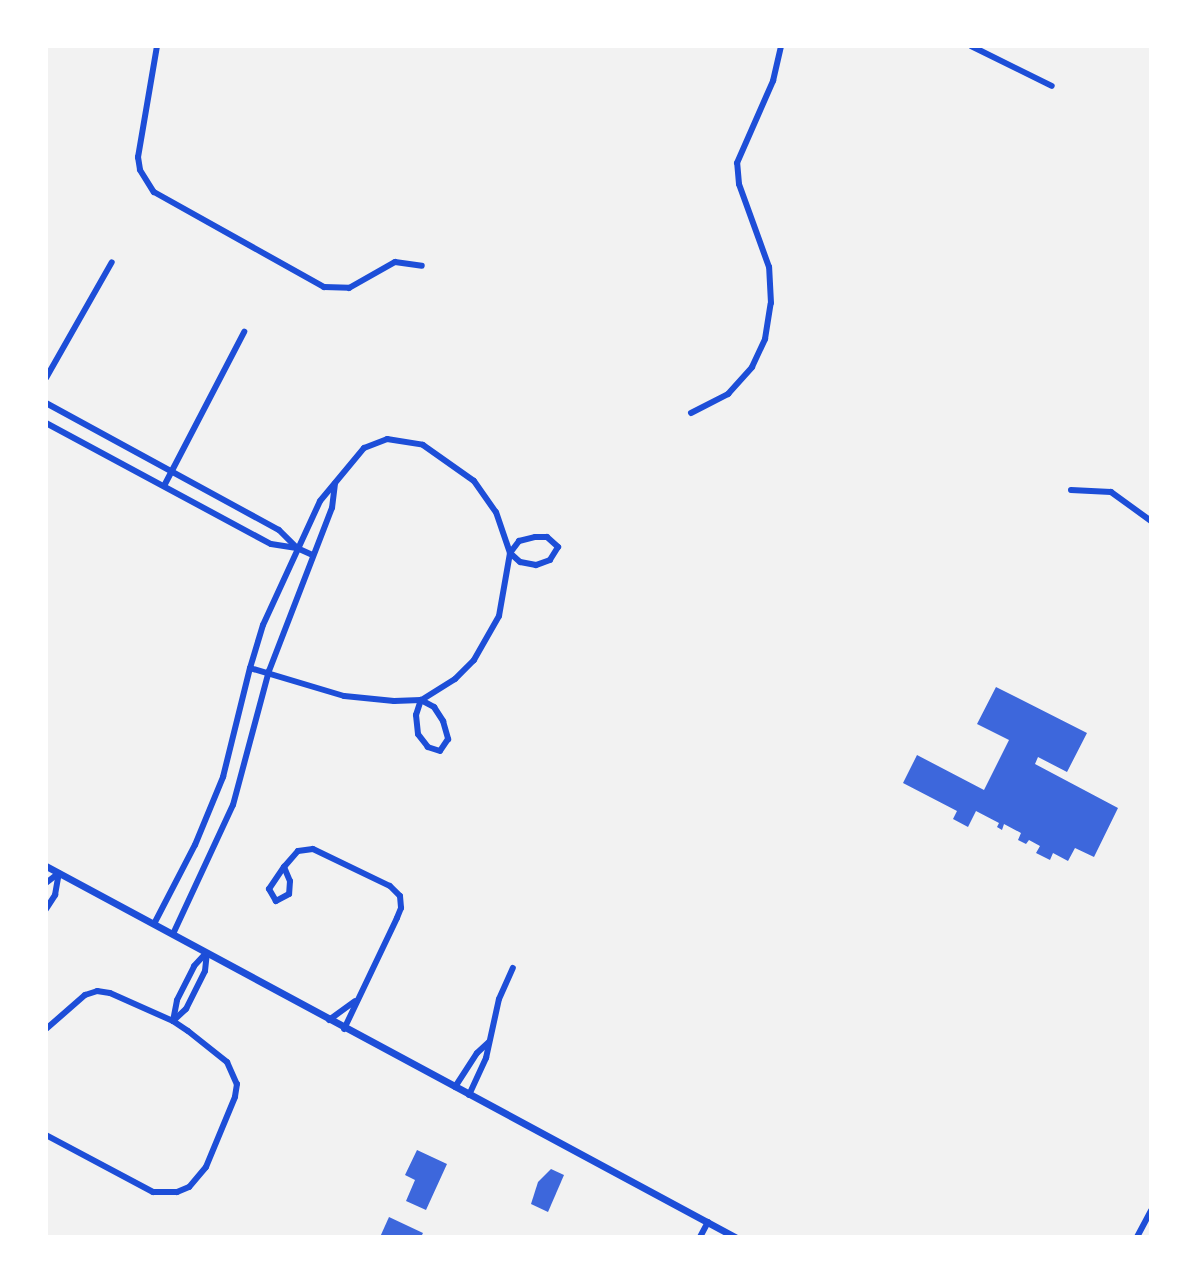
<!DOCTYPE html>
<html>
<head>
<meta charset="utf-8">
<style>
	body { margin:0 }
	#map { position:relative; width:1197px; height:1283px; overflow:hidden; background:#f2f2f2; font-family:Quicksand,sans-serif }
	div>[style] { position:absolute }
	[style*='--x'] { left:calc(var(--x)*1px); top:calc(var(--y)*1px); width:calc(var(--w)*1px); rotate:calc(var(--a)*1deg) }
	.building>* { inset:0; background:#3d67dc }
	.minor>* { height:6px; margin:-3px; padding:0 3px; transform-origin:3px; border-radius:3px; background:#1d4ed8 }
	.tertiary>* { height:7px; margin:-3.5px; padding:0 3.5px; transform-origin:3.5px; border-radius:3.5px; background:#1d4ed8 }
	span { translate:-50% -50%; white-space:nowrap; text-align:center; line-height:1.15; -webkit-text-stroke:8px #fff; paint-order:stroke }
	.frame { position:absolute; inset:0; border:48px solid #fff; pointer-events:none }
</style>
</head>
<body>
<div id="map">
	<div class="building">
		<i style="clip-path:polygon(996px 687px,1087px 733px,1067px 772px,1038px 757px,1035px 764px,1118px 808px,1094px 857px,1075px 848px,1068px 861px,1053px 853px,1050px 860px,1036px 853px,1040px 846px,1029px 840px,1026px 844px,1018px 840px,1021px 833px,1004px 824px,1002px 830px,997px 827px,999px 823px,976px 811px,968px 827px,953px 819px,957px 811px,903px 783px,917px 755px,984px 790px,1009px 740px,977px 724px)"></i>
		<i style="clip-path:polygon(417px 1150px,447px 1164px,426px 1210px,406px 1201px,415px 1180px,405px 1175px)"></i>
		<i style="clip-path:polygon(551px 1169px,564px 1175px,548px 1212px,531px 1204px,538px 1182px)"></i>
		<i style="clip-path:polygon(389px 1217px,423px 1233px,421px 1237px,380px 1237px)"></i>
	</div>
	<div class="minor">
		<i style="--x:157;--y:46;--w:113;--a:99.7"></i>
		<i style="--x:138;--y:157;--w:13;--a:81"></i>
		<i style="--x:140;--y:170;--w:26;--a:58"></i>
		<i style="--x:154;--y:192;--w:195;--a:29.2"></i>
		<i style="--x:324;--y:287;--w:25;--a:2"></i>
		<i style="--x:349;--y:288;--w:53;--a:-29.5"></i>
		<i style="--x:395;--y:262;--w:27;--a:8"></i>
		<i style="--x:971;--y:46;--w:90;--a:26.3"></i>
		<i style="--x:46;--y:378;--w:133;--a:-60.4"></i>
		<i style="--x:46;--y:403;--w:265;--a:28.6"></i>
		<i style="--x:279;--y:530;--w:25;--a:45"></i>
		<i style="--x:691;--y:413;--w:42;--a:-27.2"></i>
		<i style="--x:728;--y:394;--w:36;--a:-48"></i>
		<i style="--x:752;--y:367;--w:31;--a:-65"></i>
		<i style="--x:765;--y:339;--w:36;--a:-81"></i>
		<i style="--x:771;--y:303;--w:36;--a:-93"></i>
		<i style="--x:769;--y:267;--w:88;--a:-109.9"></i>
		<i style="--x:739;--y:184;--w:21;--a:-95"></i>
		<i style="--x:737;--y:163;--w:90;--a:-66.3"></i>
		<i style="--x:773;--y:81;--w:36;--a:-77"></i>
		<i style="--x:46;--y:423;--w:255;--a:28.3"></i>
		<i style="--x:271;--y:544;--w:26;--a:9"></i>
		<i style="--x:297;--y:548;--w:17;--a:24"></i>
		<i style="--x:164;--y:486;--w:174;--a:-62.5"></i>
		<i style="--x:1071;--y:490;--w:40;--a:2.9"></i>
		<i style="--x:1111;--y:492;--w:49;--a:35.9"></i>
		<i style="--x:535;--y:537;--w:12;--a:0"></i>
		<i style="--x:547;--y:537;--w:15;--a:42"></i>
		<i style="--x:558;--y:547;--w:15;--a:122"></i>
		<i style="--x:550;--y:560;--w:15;--a:160"></i>
		<i style="--x:536;--y:565;--w:16;--a:-169"></i>
		<i style="--x:520;--y:562;--w:13;--a:-138"></i>
		<i style="--x:510;--y:553;--w:15;--a:-53"></i>
		<i style="--x:519;--y:541;--w:16;--a:-14"></i>
		<i style="--x:421;--y:700;--w:15;--a:28"></i>
		<i style="--x:434;--y:707;--w:17;--a:57"></i>
		<i style="--x:443;--y:721;--w:19;--a:74"></i>
		<i style="--x:448;--y:739;--w:14;--a:124"></i>
		<i style="--x:440;--y:751;--w:13;--a:-162"></i>
		<i style="--x:428;--y:747;--w:16;--a:-128"></i>
		<i style="--x:418;--y:734;--w:19;--a:-96"></i>
		<i style="--x:416;--y:715;--w:16;--a:-72"></i>
		<i style="--x:284;--y:867;--w:21;--a:-49"></i>
		<i style="--x:298;--y:851;--w:15;--a:-8"></i>
		<i style="--x:313;--y:849;--w:85;--a:25.7"></i>
		<i style="--x:390;--y:886;--w:14;--a:45"></i>
		<i style="--x:400;--y:896;--w:12;--a:85"></i>
		<i style="--x:401;--y:908;--w:11;--a:112"></i>
		<i style="--x:397;--y:918;--w:123;--a:115.5"></i>
		<i style="--x:284;--y:867;--w:15;--a:67"></i>
		<i style="--x:290;--y:881;--w:13;--a:94"></i>
		<i style="--x:289;--y:894;--w:15;--a:152"></i>
		<i style="--x:276;--y:901;--w:14;--a:-120"></i>
		<i style="--x:269;--y:889;--w:27;--a:-56"></i>
		<i style="--x:46;--y:883;--w:16;--a:-38"></i>
		<i style="--x:46;--y:909;--w:17;--a:-57"></i>
		<i style="--x:55;--y:895;--w:22;--a:-80"></i>
		<i style="--x:154;--y:924;--w:89;--a:-62.6"></i>
		<i style="--x:195;--y:845;--w:74;--a:-67.6"></i>
		<i style="--x:223;--y:777;--w:112;--a:-76.1"></i>
		<i style="--x:250;--y:668;--w:45;--a:-73.2"></i>
		<i style="--x:263;--y:625;--w:136;--a:-65.3"></i>
		<i style="--x:320;--y:501;--w:69;--a:-50.3"></i>
		<i style="--x:364;--y:448;--w:25;--a:-21"></i>
		<i style="--x:387;--y:439;--w:36;--a:9"></i>
		<i style="--x:423;--y:445;--w:62;--a:35.2"></i>
		<i style="--x:474;--y:481;--w:38;--a:55"></i>
		<i style="--x:496;--y:512;--w:43;--a:71.1"></i>
		<i style="--x:510;--y:553;--w:64;--a:99.9"></i>
		<i style="--x:499;--y:616;--w:51;--a:119.6"></i>
		<i style="--x:474;--y:660;--w:27;--a:135"></i>
		<i style="--x:455;--y:679;--w:40;--a:148"></i>
		<i style="--x:421;--y:700;--w:27;--a:178"></i>
		<i style="--x:394;--y:701;--w:50;--a:-174.3"></i>
		<i style="--x:344;--y:696;--w:98;--a:-163.4"></i>
		<i style="--x:173;--y:934;--w:142;--a:-65.1"></i>
		<i style="--x:233;--y:805;--w:139;--a:-75"></i>
		<i style="--x:269;--y:671;--w:175;--a:-68.9"></i>
		<i style="--x:332;--y:508;--w:25;--a:-83"></i>
		<i style="--x:329;--y:1020;--w:32;--a:-36"></i>
		<i style="--x:173;--y:1021;--w:18;--a:-43"></i>
		<i style="--x:186;--y:1009;--w:42;--a:-63.4"></i>
		<i style="--x:205;--y:971;--w:18;--a:-84"></i>
		<i style="--x:173;--y:1021;--w:21;--a:-79"></i>
		<i style="--x:177;--y:1000;--w:38;--a:-63"></i>
		<i style="--x:194;--y:966;--w:18;--a:-47"></i>
		<i style="--x:46;--y:1029;--w:52;--a:-41.1"></i>
		<i style="--x:85;--y:995;--w:13;--a:-18"></i>
		<i style="--x:97;--y:991;--w:13;--a:9"></i>
		<i style="--x:110;--y:993;--w:69;--a:24"></i>
		<i style="--x:173;--y:1021;--w:18;--a:34"></i>
		<i style="--x:188;--y:1031;--w:50;--a:38.5"></i>
		<i style="--x:227;--y:1062;--w:24;--a:66"></i>
		<i style="--x:237;--y:1084;--w:13;--a:99"></i>
		<i style="--x:235;--y:1097;--w:76;--a:112.5"></i>
		<i style="--x:206;--y:1167;--w:26;--a:130"></i>
		<i style="--x:189;--y:1187;--w:13;--a:157"></i>
		<i style="--x:177;--y:1192;--w:24;--a:180"></i>
		<i style="--x:153;--y:1192;--w:121;--a:-152"></i>
		<i style="--x:455;--y:1087;--w:40;--a:-57.1"></i>
		<i style="--x:477;--y:1053;--w:16;--a:-43"></i>
		<i style="--x:469;--y:1095;--w:41;--a:-65.3"></i>
		<i style="--x:486;--y:1058;--w:60;--a:-77.6"></i>
		<i style="--x:499;--y:999;--w:34;--a:-66"></i>
		<i style="--x:700;--y:1237;--w:17;--a:-62"></i>
		<i style="--x:1137;--y:1237;--w:30;--a:-62"></i>
	</div>
	<div class="tertiary">
		<i style="--x:46;--y:866;--w:783;--a:28.3"></i>
	</div>
	<div class="frame"></div>
</div>
</body>
</html>
